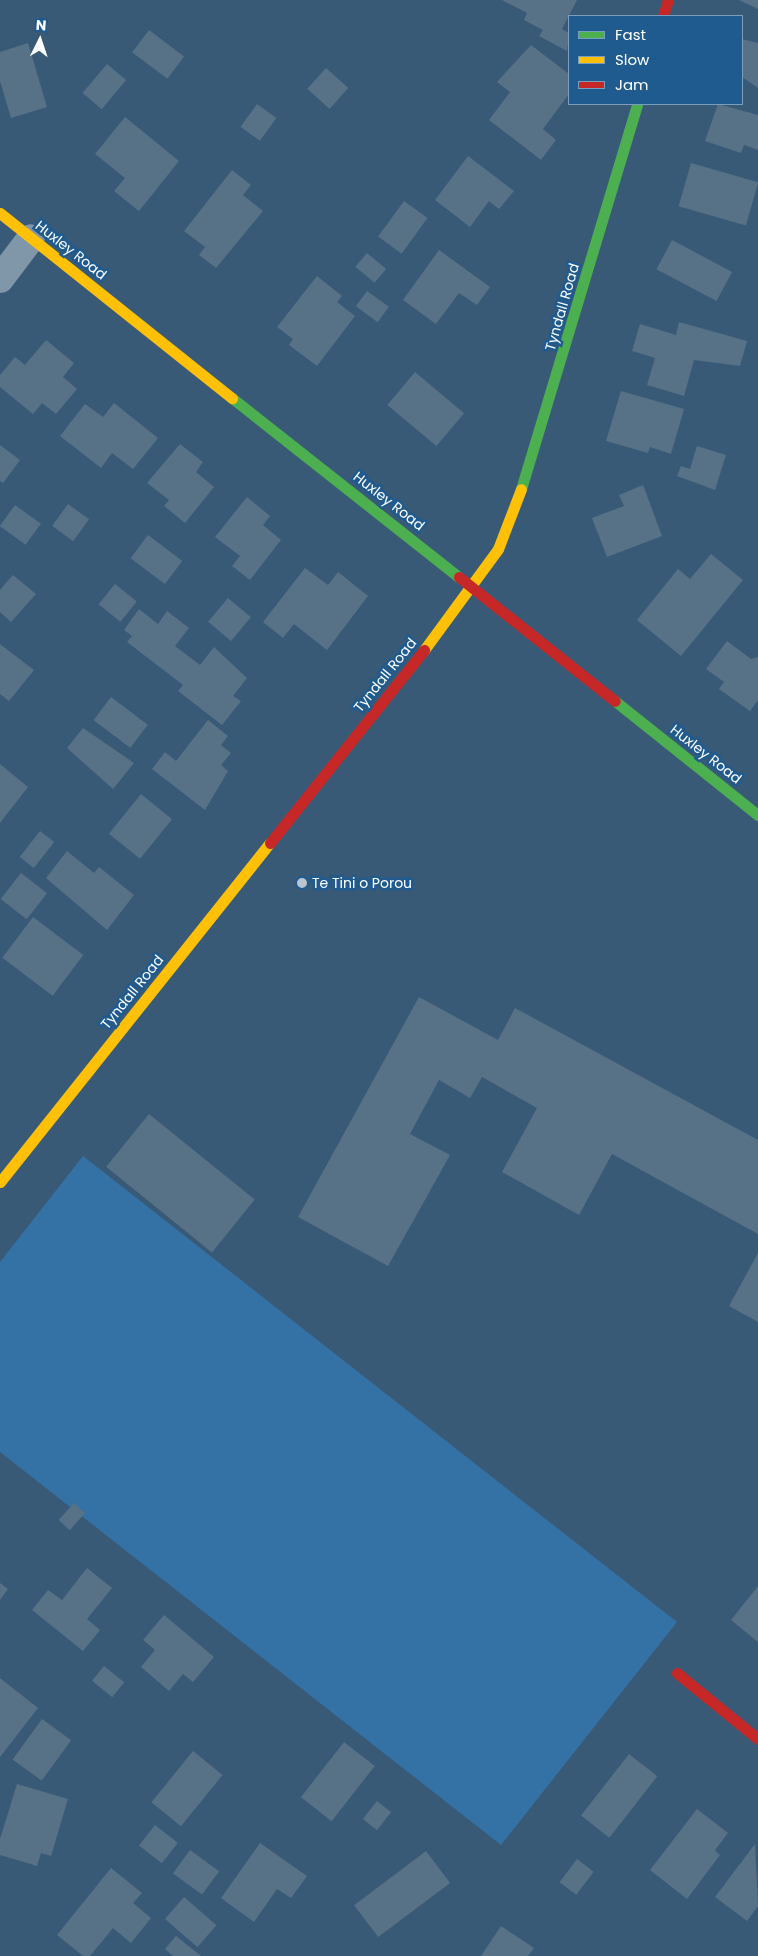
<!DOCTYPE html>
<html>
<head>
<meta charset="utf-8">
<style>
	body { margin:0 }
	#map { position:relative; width:758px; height:1956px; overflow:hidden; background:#395a76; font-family:Poppins,sans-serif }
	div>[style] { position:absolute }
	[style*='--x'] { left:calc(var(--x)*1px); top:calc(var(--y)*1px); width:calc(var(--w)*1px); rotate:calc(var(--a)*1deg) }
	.green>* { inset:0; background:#3471a5 }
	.building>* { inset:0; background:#577187; transform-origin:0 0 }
	.street>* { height:28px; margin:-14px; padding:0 14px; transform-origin:14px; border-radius:14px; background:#8096a9 }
	.fast>* { height:11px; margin:-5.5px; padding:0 5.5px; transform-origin:5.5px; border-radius:5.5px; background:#4caf50 }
	.slow>* { height:11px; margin:-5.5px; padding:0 5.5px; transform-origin:5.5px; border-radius:5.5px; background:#ffc107 }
	.jam>* { height:11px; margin:-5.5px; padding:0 5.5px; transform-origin:5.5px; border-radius:5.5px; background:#c62828 }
	.dots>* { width:14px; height:14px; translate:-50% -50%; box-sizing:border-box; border:2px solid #205b8f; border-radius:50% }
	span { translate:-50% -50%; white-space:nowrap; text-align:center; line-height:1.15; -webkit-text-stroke:5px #205b8f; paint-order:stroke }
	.street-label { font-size:14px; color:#fff }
	.poi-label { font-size:14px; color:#fff }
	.left { translate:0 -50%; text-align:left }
	.legend { position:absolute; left:568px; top:15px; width:175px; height:90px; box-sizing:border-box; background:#205b8f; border:1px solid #799dbc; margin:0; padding:6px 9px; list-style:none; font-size:15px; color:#fff }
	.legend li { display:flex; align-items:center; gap:10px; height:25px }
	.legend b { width:25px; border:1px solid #799dbc }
	.north { position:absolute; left:15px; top:15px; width:50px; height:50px; -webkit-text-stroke:4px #205b8f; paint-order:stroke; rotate:4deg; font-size:14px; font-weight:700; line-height:20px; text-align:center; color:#fff }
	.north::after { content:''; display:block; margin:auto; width:18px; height:22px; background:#fff; clip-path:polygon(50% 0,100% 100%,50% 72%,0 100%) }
</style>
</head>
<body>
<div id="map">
	<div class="green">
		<i style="clip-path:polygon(83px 1156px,677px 1622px,501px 1845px,0 1452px,0 1262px)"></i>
	</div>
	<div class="building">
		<i style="clip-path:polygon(502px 0,577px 0,562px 29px,569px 33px,567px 51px,539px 36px,543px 30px,524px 20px,527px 13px)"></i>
		<i style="clip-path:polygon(739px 0,758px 0,758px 9px)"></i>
		<i style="left:149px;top:30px;width:44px;height:28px;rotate:37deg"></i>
		<i style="clip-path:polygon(742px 39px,758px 43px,758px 88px,742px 77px)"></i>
		<i style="clip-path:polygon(28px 43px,47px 107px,11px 118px,0 81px,0 52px)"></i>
		<i style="clip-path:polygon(531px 45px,569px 74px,569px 94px,543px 129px,556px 140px,541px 160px,489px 120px,510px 92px,497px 82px)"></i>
		<i style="left:107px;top:64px;width:25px;height:38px;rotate:40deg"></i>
		<i style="left:326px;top:68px;width:30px;height:28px;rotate:42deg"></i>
		<i style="left:257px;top:104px;width:24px;height:28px;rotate:36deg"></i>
		<i style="clip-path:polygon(718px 104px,758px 115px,758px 150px,744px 145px,741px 153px,705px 141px)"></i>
		<i style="clip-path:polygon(125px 117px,179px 161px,139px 211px,114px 191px,125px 178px,95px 154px)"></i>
		<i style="clip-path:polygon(468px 156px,514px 191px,499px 209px,489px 201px,470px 227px,435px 200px)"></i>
		<i style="left:691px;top:163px;width:70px;height:45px;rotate:16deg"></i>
		<i style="clip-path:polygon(232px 170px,251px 185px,243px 195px,263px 211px,216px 268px,199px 255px,205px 247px,184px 231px)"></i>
		<i style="left:404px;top:201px;width:29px;height:44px;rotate:36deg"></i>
		<i style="left:672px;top:240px;width:68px;height:33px;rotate:28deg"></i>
		<i style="clip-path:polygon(439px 250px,490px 287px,477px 305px,459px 293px,436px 324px,403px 300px)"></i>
		<i style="left:367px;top:253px;width:25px;height:18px;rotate:40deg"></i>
		<i style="clip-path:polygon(317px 276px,342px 296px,337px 302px,355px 316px,317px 366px,289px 345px,293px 339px,277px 327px)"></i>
		<i style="left:367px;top:291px;width:27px;height:19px;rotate:36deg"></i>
		<i style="clip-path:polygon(679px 322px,747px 341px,740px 366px,694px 360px,684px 396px,647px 385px,655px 358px,632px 351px,640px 324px,676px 335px)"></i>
		<i style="clip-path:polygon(46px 340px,74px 363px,63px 377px,77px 389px,56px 414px,42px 403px,33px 414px,0 387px,0 375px,15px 357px,25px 365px)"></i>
		<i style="left:415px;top:372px;width:64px;height:43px;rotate:40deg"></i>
		<i style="clip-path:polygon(621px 391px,684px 409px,671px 454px,650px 447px,648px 453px,606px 441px)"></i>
		<i style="clip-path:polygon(114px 403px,158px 438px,133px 469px,112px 453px,101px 468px,60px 436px,85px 404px,103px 417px)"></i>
		<i style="clip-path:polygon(180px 444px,203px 462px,196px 472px,214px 487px,185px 523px,164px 506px,169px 500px,147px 483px)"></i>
		<i style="clip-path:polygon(0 445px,20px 460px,3px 483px,0 481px)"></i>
		<i style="clip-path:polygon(697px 446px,726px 455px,715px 490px,677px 476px,681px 466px,690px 469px)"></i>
		<i style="clip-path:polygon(643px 485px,662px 536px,607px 557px,592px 518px,624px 506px,619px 495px)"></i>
		<i style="clip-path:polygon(247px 497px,270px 516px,263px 525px,281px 540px,250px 580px,232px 566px,240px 556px,215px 537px)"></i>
		<i style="left:68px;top:504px;width:26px;height:27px;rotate:36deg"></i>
		<i style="left:15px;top:505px;width:32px;height:26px;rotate:36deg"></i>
		<i style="left:148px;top:535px;width:43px;height:29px;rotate:37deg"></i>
		<i style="clip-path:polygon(711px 554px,743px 580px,681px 656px,637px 620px,678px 569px,690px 579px)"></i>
		<i style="clip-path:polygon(305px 568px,328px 585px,338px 572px,368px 596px,327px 650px,294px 624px,283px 638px,263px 622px)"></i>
		<i style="clip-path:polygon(13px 575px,36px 594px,11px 622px,0 612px,0 590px)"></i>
		<i style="left:115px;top:584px;width:28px;height:26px;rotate:39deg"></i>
		<i style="left:228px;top:598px;width:30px;height:31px;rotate:40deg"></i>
		<i style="clip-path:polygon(139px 609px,158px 624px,167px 611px,189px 628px,175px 646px,200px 665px,214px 647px,247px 678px,233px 696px,241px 701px,222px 725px,178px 691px,183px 685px,127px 642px,132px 636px,124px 630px)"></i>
		<i style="clip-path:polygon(727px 641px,751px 659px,758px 657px,758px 700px,750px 711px,719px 689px,724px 682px,706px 669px)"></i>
		<i style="clip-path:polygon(0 644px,34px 670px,9px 701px,0 694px)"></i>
		<i style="left:111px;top:697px;width:46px;height:29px;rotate:37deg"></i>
		<i style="clip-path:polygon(208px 720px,228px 736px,221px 745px,231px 753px,221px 765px,228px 771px,205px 810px,152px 769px,165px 752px,176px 761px)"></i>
		<i style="clip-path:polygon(83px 728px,134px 763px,113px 789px,67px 748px)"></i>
		<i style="clip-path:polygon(0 764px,28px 787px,0 823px)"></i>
		<i style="left:141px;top:794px;width:40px;height:51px;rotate:39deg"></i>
		<i style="left:40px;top:831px;width:18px;height:33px;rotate:38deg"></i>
		<i style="clip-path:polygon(67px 851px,94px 873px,99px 867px,134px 895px,107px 930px,46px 878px)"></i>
		<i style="left:21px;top:873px;width:33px;height:33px;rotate:38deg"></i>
		<i style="left:33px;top:917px;width:63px;height:51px;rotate:37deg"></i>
		<i style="clip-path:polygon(419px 997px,498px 1040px,515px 1008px,758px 1140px,758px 1234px,612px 1154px,579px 1215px,502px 1172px,537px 1108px,482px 1077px,470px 1098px,439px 1080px,410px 1134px,450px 1155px,388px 1266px,298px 1217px)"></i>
		<i style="left:149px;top:1114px;width:136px;height:68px;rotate:39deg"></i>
		<i style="clip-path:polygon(758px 1253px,758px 1322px,729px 1306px)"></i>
		<i style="left:74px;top:1503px;width:15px;height:23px;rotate:42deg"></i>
		<i style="clip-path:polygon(87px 1568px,112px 1588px,87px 1619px,100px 1630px,83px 1651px,32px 1610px,48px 1590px,62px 1600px)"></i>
		<i style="clip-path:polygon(0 1583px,8px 1589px,0 1600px)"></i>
		<i style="clip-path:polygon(758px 1586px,758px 1642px,731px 1620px)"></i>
		<i style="clip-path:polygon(164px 1615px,214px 1657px,193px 1682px,183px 1674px,169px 1691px,141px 1667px,155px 1650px,143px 1640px)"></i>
		<i style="left:104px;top:1666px;width:26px;height:19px;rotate:39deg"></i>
		<i style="clip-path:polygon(0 1678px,38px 1708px,0 1757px)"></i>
		<i style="left:42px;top:1719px;width:36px;height:50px;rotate:36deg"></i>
		<i style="left:344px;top:1742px;width:39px;height:70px;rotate:38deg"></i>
		<i style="left:193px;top:1751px;width:38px;height:66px;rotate:39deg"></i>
		<i style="left:629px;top:1754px;width:36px;height:78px;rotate:38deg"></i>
		<i style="clip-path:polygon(17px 1784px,68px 1799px,51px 1856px,41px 1853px,37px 1866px,0 1855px,0 1839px)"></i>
		<i style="left:377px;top:1801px;width:18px;height:23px;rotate:38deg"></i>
		<i style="clip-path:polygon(697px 1809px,728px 1833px,715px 1850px,720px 1855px,687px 1899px,650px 1870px)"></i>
		<i style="left:155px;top:1825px;width:29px;height:26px;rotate:38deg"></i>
		<i style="clip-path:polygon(260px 1843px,307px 1876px,291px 1898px,277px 1889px,254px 1922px,221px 1898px)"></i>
		<i style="clip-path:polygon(755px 1844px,758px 1906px,747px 1921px,715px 1897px)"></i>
		<i style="left:190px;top:1850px;width:36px;height:29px;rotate:36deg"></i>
		<i style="left:426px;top:1851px;width:40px;height:90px;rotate:53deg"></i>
		<i style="left:577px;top:1859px;width:21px;height:29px;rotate:37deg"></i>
		<i style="clip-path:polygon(111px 1868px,142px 1893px,133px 1903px,151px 1918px,131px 1943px,113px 1928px,90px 1956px,83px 1956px,57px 1935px)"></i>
		<i style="left:184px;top:1897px;width:43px;height:29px;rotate:41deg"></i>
		<i style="clip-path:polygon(501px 1926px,534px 1948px,528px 1956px,481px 1956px)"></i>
		<i style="clip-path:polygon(176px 1936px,201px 1956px,173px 1956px,165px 1949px)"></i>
	</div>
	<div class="street">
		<i style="--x:0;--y:279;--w:51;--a:-52.9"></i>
	</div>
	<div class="fast">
		<i style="--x:232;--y:398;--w:289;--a:38.3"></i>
		<i style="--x:521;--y:489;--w:402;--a:-73.2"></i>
		<i style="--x:615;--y:701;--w:183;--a:38.6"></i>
	</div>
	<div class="slow">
		<i style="--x:0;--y:213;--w:297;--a:38.6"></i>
		<i style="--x:424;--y:650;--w:125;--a:-53.8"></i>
		<i style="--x:498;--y:549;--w:64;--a:-69"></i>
		<i style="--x:0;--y:1182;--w:433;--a:-51.5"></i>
	</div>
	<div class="jam">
		<i style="--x:663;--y:16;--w:17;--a:-73"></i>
		<i style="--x:459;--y:577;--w:199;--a:38.5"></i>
		<i style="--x:270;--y:843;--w:247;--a:-51.4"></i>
		<i style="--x:677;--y:1673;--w:104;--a:39.2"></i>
	</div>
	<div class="dots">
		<i style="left:302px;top:883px;background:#bac5cf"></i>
	</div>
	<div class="street-label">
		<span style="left:71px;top:250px;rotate:38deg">Huxley Road</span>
		<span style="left:562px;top:307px;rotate:-74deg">Tyndall Road</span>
		<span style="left:389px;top:501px;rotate:38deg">Huxley Road</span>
		<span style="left:385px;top:675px;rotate:-51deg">Tyndall Road</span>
		<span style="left:706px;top:754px;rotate:38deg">Huxley Road</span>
		<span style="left:132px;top:992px;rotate:-51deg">Tyndall Road</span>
	</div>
	<div class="poi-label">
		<span class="left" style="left:312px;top:883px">Te Tini o Porou</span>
	</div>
	<ul class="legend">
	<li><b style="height:6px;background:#4caf50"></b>Fast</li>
	<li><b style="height:6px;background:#ffc107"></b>Slow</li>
	<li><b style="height:6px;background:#c62828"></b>Jam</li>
	</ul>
	<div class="north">N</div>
</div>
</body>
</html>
